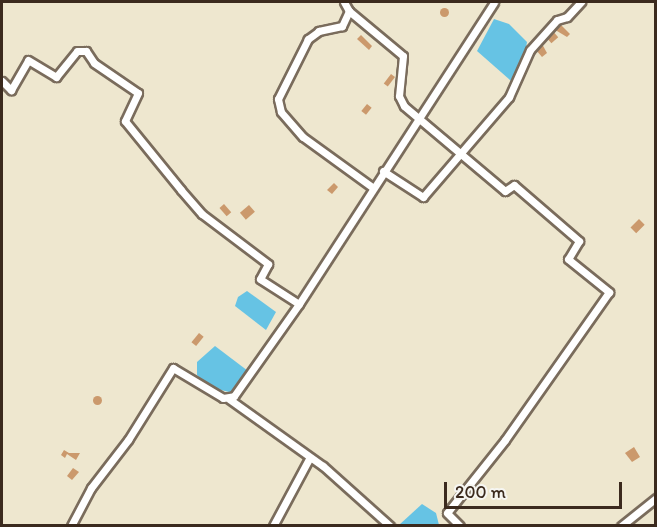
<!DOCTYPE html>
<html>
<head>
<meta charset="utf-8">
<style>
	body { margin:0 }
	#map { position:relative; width:657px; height:527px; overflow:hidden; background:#eee7cf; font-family:Itim,sans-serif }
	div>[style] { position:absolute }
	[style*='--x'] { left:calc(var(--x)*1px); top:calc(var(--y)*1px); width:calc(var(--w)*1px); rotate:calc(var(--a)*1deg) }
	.water>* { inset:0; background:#66c3e4 }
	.building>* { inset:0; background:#cb996c; transform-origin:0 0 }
	.round { border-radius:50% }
	.roads { filter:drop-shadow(2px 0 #7a6c5c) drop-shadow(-2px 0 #7a6c5c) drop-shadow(0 2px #7a6c5c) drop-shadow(0 -2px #7a6c5c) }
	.minor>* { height:7px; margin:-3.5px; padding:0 3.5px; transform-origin:3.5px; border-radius:3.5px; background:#fff }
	span { translate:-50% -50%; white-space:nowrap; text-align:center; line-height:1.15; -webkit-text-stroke:4.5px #f6f6f2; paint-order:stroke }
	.frame { position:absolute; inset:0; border:3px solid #3b2a1e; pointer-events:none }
	.scale { position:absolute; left:444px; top:482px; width:178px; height:27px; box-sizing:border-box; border:3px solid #3b2a1e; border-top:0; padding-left:8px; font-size:18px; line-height:21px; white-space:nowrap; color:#3b2a1e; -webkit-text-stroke:4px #f6f6f2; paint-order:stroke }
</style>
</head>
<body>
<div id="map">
	<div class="water">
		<i style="clip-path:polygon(494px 19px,509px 24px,527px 42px,524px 59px,511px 81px,477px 51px)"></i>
		<i style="clip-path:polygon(247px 291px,276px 312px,266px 330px,235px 306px,238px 297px)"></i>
		<i style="clip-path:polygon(215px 346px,248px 371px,233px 393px,209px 387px,197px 375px,197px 362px)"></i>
		<i style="clip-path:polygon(422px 504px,436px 513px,439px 525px,399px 525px)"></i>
	</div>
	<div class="building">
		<i class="round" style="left:439.5px;top:7.5px;width:9px;height:9px"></i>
		<i style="clip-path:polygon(558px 22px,570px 34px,567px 37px,552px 28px)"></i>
		<i style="left:551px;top:29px;width:11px;height:9px;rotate:49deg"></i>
		<i style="clip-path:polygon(361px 35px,372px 46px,369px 50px,357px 39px)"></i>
		<i style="clip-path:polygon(542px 44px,547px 53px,542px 57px,536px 50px)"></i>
		<i style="left:391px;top:74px;width:5px;height:12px;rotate:37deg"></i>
		<i style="left:367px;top:104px;width:6px;height:9px;rotate:39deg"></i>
		<i style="clip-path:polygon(334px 183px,338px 187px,332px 194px,327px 190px)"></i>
		<i style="left:224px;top:204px;width:11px;height:6px;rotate:49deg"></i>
		<i style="left:249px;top:205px;width:9px;height:12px;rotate:49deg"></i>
		<i style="left:639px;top:219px;width:8px;height:12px;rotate:45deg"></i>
		<i style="left:199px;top:333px;width:6px;height:12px;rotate:39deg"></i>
		<i class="round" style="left:92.5px;top:395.5px;width:9px;height:9px"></i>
		<i style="clip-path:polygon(634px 447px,640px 457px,632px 462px,625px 453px)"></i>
		<i style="clip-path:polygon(64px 450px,69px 453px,80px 453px,76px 460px,67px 454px,65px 458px,61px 455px)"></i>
		<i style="clip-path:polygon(73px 468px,79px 472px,72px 480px,67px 476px)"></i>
	</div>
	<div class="roads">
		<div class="minor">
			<i style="--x:344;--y:2;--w:10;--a:61"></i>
			<i style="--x:349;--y:11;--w:70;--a:39.8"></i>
			<i style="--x:403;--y:56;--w:40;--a:95.7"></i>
			<i style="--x:399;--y:96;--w:11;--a:63"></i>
			<i style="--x:404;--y:106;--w:132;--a:40.1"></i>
			<i style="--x:505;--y:191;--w:11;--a:-34"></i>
			<i style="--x:514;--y:185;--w:86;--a:40.7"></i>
			<i style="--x:579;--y:241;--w:21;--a:121"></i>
			<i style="--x:568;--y:259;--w:53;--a:38.8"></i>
			<i style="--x:609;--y:292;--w:181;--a:125.1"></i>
			<i style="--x:505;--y:440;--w:93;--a:128.5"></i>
			<i style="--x:447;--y:513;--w:18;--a:45"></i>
			<i style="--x:349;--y:11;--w:17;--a:115"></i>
			<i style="--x:342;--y:26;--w:24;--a:168"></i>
			<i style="--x:319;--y:31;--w:14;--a:144"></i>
			<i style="--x:308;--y:39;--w:67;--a:116.6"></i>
			<i style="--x:278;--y:99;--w:13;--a:77"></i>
			<i style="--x:281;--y:112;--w:33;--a:49"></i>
			<i style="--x:303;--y:137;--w:85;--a:35.9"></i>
			<i style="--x:2;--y:81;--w:13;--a:45"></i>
			<i style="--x:11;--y:90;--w:34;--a:-60"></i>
			<i style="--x:28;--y:60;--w:33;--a:31"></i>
			<i style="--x:56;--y:77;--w:33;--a:-51"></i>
			<i style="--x:77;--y:51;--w:9;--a:0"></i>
			<i style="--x:86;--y:51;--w:14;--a:56"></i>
			<i style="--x:94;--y:63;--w:53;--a:34.3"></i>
			<i style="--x:138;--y:93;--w:31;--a:115"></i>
			<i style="--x:125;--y:121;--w:89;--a:50.9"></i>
			<i style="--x:181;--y:190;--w:32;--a:49"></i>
			<i style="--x:202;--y:214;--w:83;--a:37.1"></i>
			<i style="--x:268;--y:264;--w:17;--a:118"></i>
			<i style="--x:260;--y:279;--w:46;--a:32.7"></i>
			<i style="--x:383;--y:171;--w:48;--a:33"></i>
			<i style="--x:423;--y:197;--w:132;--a:-49.3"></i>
			<i style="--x:509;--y:97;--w:51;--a:-65.9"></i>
			<i style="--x:530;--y:50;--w:40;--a:-48"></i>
			<i style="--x:557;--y:20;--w:10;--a:-17"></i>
			<i style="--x:567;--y:17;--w:21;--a:-47"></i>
			<i style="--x:229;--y:399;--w:115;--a:35.5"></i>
			<i style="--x:323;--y:466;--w:90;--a:41.8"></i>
			<i style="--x:71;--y:526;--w:43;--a:-62.2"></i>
			<i style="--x:91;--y:488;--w:61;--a:-52.4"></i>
			<i style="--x:128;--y:440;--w:85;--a:-58"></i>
			<i style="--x:173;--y:368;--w:58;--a:31"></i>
			<i style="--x:223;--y:398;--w:11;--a:-10"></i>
			<i style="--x:234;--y:396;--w:113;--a:-54.8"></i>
			<i style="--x:299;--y:304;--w:359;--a:-57.1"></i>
			<i style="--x:273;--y:526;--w:78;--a:-61.8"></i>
			<i style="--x:621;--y:526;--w:45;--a:-38.7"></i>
		</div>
	</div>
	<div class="frame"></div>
	<div class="scale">200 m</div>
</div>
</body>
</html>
